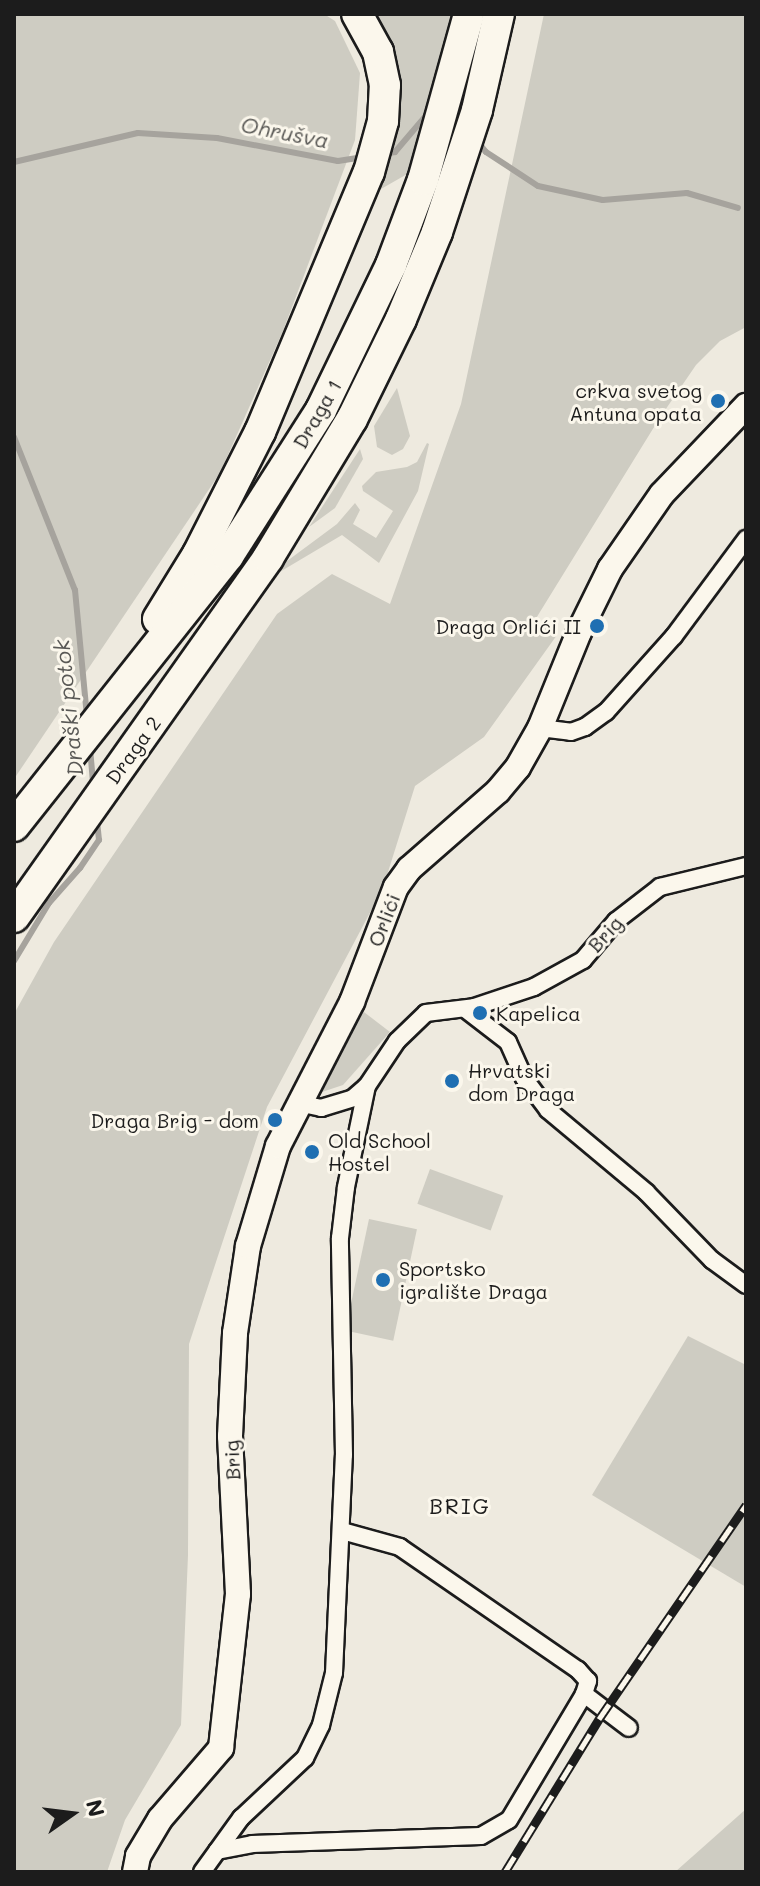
<!DOCTYPE html>
<html>
<head>
<meta charset="utf-8">
<style>
	body { margin:0 }
	#map { position:relative; width:760px; height:1886px; overflow:hidden; background:#eeeadf; font-family:Mali,sans-serif }
	div>[style] { position:absolute }
	[style*='--x'] { left:calc(var(--x)*1px); top:calc(var(--y)*1px); width:calc(var(--w)*1px); rotate:calc(var(--a)*1deg) }
	.green>* { inset:0; background:#ceccc2; transform-origin:0 0 }
	.stream>* { height:6px; margin:-3px; padding:0 3px; transform-origin:3px; border-radius:3px; background:#a6a39d }
	.roads { filter:drop-shadow(2px 0 #1c1c1c) drop-shadow(-2px 0 #1c1c1c) drop-shadow(0 2px #1c1c1c) drop-shadow(0 -2px #1c1c1c) }
	.street>* { height:16px; margin:-8px; padding:0 8px; transform-origin:8px; border-radius:8px; background:#fbf7ec }
	.secondary>* { height:24px; margin:-12px; padding:0 12px; transform-origin:12px; border-radius:12px; background:#fbf7ec }
	.highway>* { height:30px; margin:-15px; padding:0 15px; transform-origin:15px; border-radius:15px; background:#fbf7ec }
	.rail>* { height:9px; margin-top:-4.5px; transform-origin:0; background:repeating-linear-gradient(90deg,#fbf7ec 0 18px,#1c1c1c 0 36px); box-sizing:border-box; border-block:2px solid #1c1c1c }
	.dots>* { width:22px; height:22px; translate:-50% -50%; box-sizing:border-box; border:4px solid #fbf7ec; border-radius:50% }
	span { translate:-50% -50%; white-space:nowrap; text-align:center; line-height:1.15; -webkit-text-stroke:6px #fbf7ec; paint-order:stroke }
	.poi-label { font-size:20px; color:#1c1c1c }
	.right { translate:-100% -50%; text-align:right }
	.left { translate:0 -50%; text-align:left }
	.street-label { font-size:20px; color:#1c1c1c }
	.water-label { font-size:22px; color:#5a5956; font-style:italic }
	.neighbourhood-label { font-size:22px; color:#1c1c1c; letter-spacing:2px }
	.frame { position:absolute; inset:0; border:16px solid #1c1c1c; pointer-events:none }
	.north { position:absolute; left:32px; top:1774px; width:80px; height:80px; -webkit-text-stroke:6px #fbf7ec; paint-order:stroke; rotate:76deg; font-size:22px; font-weight:700; line-height:32px; text-align:center; color:#1c1c1c }
	.north::after { content:''; display:block; margin:auto; width:28px; height:36px; background:#1c1c1c; clip-path:polygon(50% 0,100% 100%,50% 72%,0 100%) }
</style>
</head>
<body>
<div id="map">
	<div class="green">
		<i style="clip-path:polygon(14px 14px,324px 14px,335px 21px,360px 73px,355px 140px,283px 331px,220px 473px,14px 779px)"></i>
		<i style="clip-path:polygon(369px 14px,452px 14px,432px 99px,409px 173px,374px 193px,387px 40px,387px 34px,382px 34px)"></i>
		<i style="clip-path:polygon(544px 14px,746px 14px,746px 327px,720px 341px,696px 365px,659px 419px,535px 620px,557px 635px,484px 737px,415px 786px,383px 888px,267px 1107px,189px 1344px,188px 1555px,181px 1725px,125px 1820px,107px 1872px,14px 1872px,14px 1014px,54px 942px,277px 614px,332px 574px,390px 604px,461px 404px)"></i>
		<i style="clip-path:polygon(397px 388px,410px 436px,403px 449px,392px 455px,377px 447px,374px 426px)"></i>
		<i style="clip-path:polygon(427px 443px,429px 444px,418px 491px,379px 563px,342px 535px,278px 573px,275px 570px,337px 524px,355px 503px,360px 510px,353px 524px,376px 538px,393px 511px,363px 491px,362px 486px,376px 472px,407px 467px,417px 462px)"></i>
		<i style="clip-path:polygon(360px 449px,363px 459px,335px 508px,309px 527px)"></i>
		<i style="clip-path:polygon(360px 1009px,390px 1032px,343px 1085px,319px 1093px,316px 1088px)"></i>
		<i style="left:430px;top:1169px;width:78px;height:37px;rotate:20deg"></i>
		<i style="left:369px;top:1219px;width:49px;height:114px;rotate:12deg"></i>
		<i style="clip-path:polygon(688px 1336px,746px 1365px,746px 1587px,592px 1495px)"></i>
		<i style="clip-path:polygon(746px 1809px,746px 1872px,675px 1872px)"></i>
	</div>
	<div class="stream">
		<i style="--x:477;--y:141;--w:14;--a:51"></i>
		<i style="--x:486;--y:152;--w:62;--a:33.2"></i>
		<i style="--x:538;--y:186;--w:66;--a:12.2"></i>
		<i style="--x:603;--y:200;--w:84;--a:-4.8"></i>
		<i style="--x:687;--y:193;--w:53;--a:16.4"></i>
		<i style="--x:383;--y:154;--w:12;--a:-9"></i>
		<i style="--x:395;--y:152;--w:52;--a:-49.6"></i>
		<i style="--x:14;--y:162;--w:127;--a:-13.2"></i>
		<i style="--x:138;--y:133;--w:79;--a:3.6"></i>
		<i style="--x:217;--y:138;--w:123;--a:10.8"></i>
		<i style="--x:338;--y:161;--w:26;--a:-9"></i>
		<i style="--x:14;--y:437;--w:165;--a:68.3"></i>
		<i style="--x:75;--y:590;--w:128;--a:84.6"></i>
		<i style="--x:90;--y:748;--w:37;--a:85"></i>
		<i style="--x:14;--y:961;--w:68;--a:-58.9"></i>
		<i style="--x:49;--y:903;--w:47;--a:-48.5"></i>
		<i style="--x:80;--y:868;--w:34;--a:-56"></i>
		<i style="--x:99;--y:840;--w:20;--a:-96"></i>
	</div>
	<div class="roads">
		<div class="street">
			<i style="--x:540;--y:728;--w:31;--a:7"></i>
			<i style="--x:571;--y:732;--w:15;--a:-20"></i>
			<i style="--x:585;--y:727;--w:26;--a:-36"></i>
			<i style="--x:606;--y:712;--w:102;--a:-48.2"></i>
			<i style="--x:674;--y:636;--w:121;--a:-53.4"></i>
			<i style="--x:465;--y:1009;--w:54;--a:37.5"></i>
			<i style="--x:508;--y:1042;--w:39;--a:66"></i>
			<i style="--x:524;--y:1078;--w:40;--a:53"></i>
			<i style="--x:548;--y:1110;--w:128;--a:39.9"></i>
			<i style="--x:646;--y:1192;--w:95;--a:45.9"></i>
			<i style="--x:712;--y:1260;--w:42;--a:36.3"></i>
			<i style="--x:298;--y:1103;--w:24;--a:12"></i>
			<i style="--x:321;--y:1108;--w:34;--a:-17"></i>
			<i style="--x:353;--y:1098;--w:18;--a:-41"></i>
			<i style="--x:367;--y:1086;--w:54;--a:-56.3"></i>
			<i style="--x:397;--y:1041;--w:40;--a:-44"></i>
			<i style="--x:426;--y:1013;--w:48;--a:-7.1"></i>
			<i style="--x:474;--y:1007;--w:63;--a:-18.4"></i>
			<i style="--x:534;--y:987;--w:56;--a:-28.9"></i>
			<i style="--x:583;--y:960;--w:51;--a:-49.8"></i>
			<i style="--x:616;--y:921;--w:56;--a:-37.7"></i>
			<i style="--x:660;--y:887;--w:89;--a:-13.7"></i>
			<i style="--x:584;--y:1694;--w:56;--a:37.1"></i>
			<i style="--x:217;--y:1851;--w:36;--a:-11"></i>
			<i style="--x:252;--y:1844;--w:229;--a:-2"></i>
			<i style="--x:481;--y:1836;--w:32;--a:-30"></i>
			<i style="--x:509;--y:1820;--w:147;--a:-59.2"></i>
			<i style="--x:584;--y:1694;--w:14;--a:-73"></i>
			<i style="--x:588;--y:1681;--w:15;--a:-132"></i>
			<i style="--x:578;--y:1670;--w:216;--a:-145.4"></i>
			<i style="--x:400;--y:1547;--w:60;--a:-164.6"></i>
			<i style="--x:202;--y:1872;--w:67;--a:-54.2"></i>
			<i style="--x:241;--y:1818;--w:88;--a:-43.2"></i>
			<i style="--x:305;--y:1758;--w:37;--a:-64"></i>
			<i style="--x:321;--y:1725;--w:54;--a:-76"></i>
			<i style="--x:334;--y:1673;--w:218;--a:-87.4"></i>
			<i style="--x:344;--y:1455;--w:217;--a:-91.1"></i>
			<i style="--x:340;--y:1238;--w:51;--a:-83.3"></i>
			<i style="--x:346;--y:1187;--w:103;--a:-78.3"></i>
		</div>
		<div class="secondary">
			<i style="--x:135;--y:1872;--w:16;--a:-79"></i>
			<i style="--x:138;--y:1856;--w:43;--a:-59.3"></i>
			<i style="--x:160;--y:1819;--w:94;--a:-49.3"></i>
			<i style="--x:221;--y:1748;--w:155;--a:-83.7"></i>
			<i style="--x:238;--y:1594;--w:158;--a:-92.9"></i>
			<i style="--x:230;--y:1436;--w:103;--a:-87.2"></i>
			<i style="--x:235;--y:1333;--w:88;--a:-81.5"></i>
			<i style="--x:248;--y:1246;--w:104;--a:-73.3"></i>
			<i style="--x:278;--y:1146;--w:162;--a:-62.8"></i>
			<i style="--x:352;--y:1002;--w:123;--a:-69.1"></i>
			<i style="--x:396;--y:887;--w:22;--a:-54"></i>
			<i style="--x:409;--y:869;--w:118;--a:-41.2"></i>
			<i style="--x:498;--y:791;--w:31;--a:-50"></i>
			<i style="--x:518;--y:767;--w:45;--a:-60.6"></i>
			<i style="--x:540;--y:728;--w:104;--a:-67.9"></i>
			<i style="--x:579;--y:632;--w:70;--a:-63.8"></i>
			<i style="--x:610;--y:569;--w:91;--a:-55.3"></i>
			<i style="--x:662;--y:494;--w:122;--a:-46.3"></i>
		</div>
		<div class="highway">
			<i style="--x:158;--y:619;--w:76;--a:-58.4"></i>
			<i style="--x:198;--y:554;--w:137;--a:-63.1"></i>
			<i style="--x:260;--y:432;--w:282;--a:-67.3"></i>
			<i style="--x:369;--y:172;--w:53;--a:-74.6"></i>
			<i style="--x:383;--y:121;--w:36;--a:-87"></i>
			<i style="--x:385;--y:85;--w:34;--a:-102"></i>
			<i style="--x:378;--y:52;--w:43;--a:-118.9"></i>
			<i style="--x:14;--y:826;--w:345;--a:-51.6"></i>
			<i style="--x:228;--y:556;--w:173;--a:-57.5"></i>
			<i style="--x:321;--y:410;--w:161;--a:-64.2"></i>
			<i style="--x:391;--y:265;--w:91;--a:-69.4"></i>
			<i style="--x:423;--y:180;--w:172;--a:-74.5"></i>
			<i style="--x:14;--y:917;--w:440;--a:-54.7"></i>
			<i style="--x:268;--y:558;--w:162;--a:-58.9"></i>
			<i style="--x:352;--y:419;--w:111;--a:-63.9"></i>
			<i style="--x:401;--y:319;--w:94;--a:-67.5"></i>
			<i style="--x:437;--y:232;--w:128;--a:-71.8"></i>
			<i style="--x:477;--y:110;--w:98;--a:-77.1"></i>
		</div>
	</div>
	<div class="rail">
		<i style="--x:505;--y:1872;--w:180;--a:-58.4"></i>
		<i style="--x:599;--y:1719;--w:260;--a:-55.5"></i>
	</div>
	<div class="dots">
		<i style="left:718px;top:401px;background:#1f6fb2"></i>
		<i style="left:597px;top:626px;background:#1f6fb2"></i>
		<i style="left:480px;top:1013px;background:#1f6fb2"></i>
		<i style="left:452px;top:1081px;background:#1f6fb2"></i>
		<i style="left:275px;top:1120px;background:#1f6fb2"></i>
		<i style="left:312px;top:1152px;background:#1f6fb2"></i>
		<i style="left:383px;top:1280px;background:#1f6fb2"></i>
	</div>
	<div class="poi-label">
		<span class="right" style="left:702px;top:402px">crkva svetog<br>Antuna opata</span>
		<span class="right" style="left:581px;top:626px">Draga Orlići II</span>
		<span class="left" style="left:496px;top:1013px">Kapelica</span>
		<span class="left" style="left:468px;top:1082px">Hrvatski<br>dom Draga</span>
		<span class="right" style="left:259px;top:1120px">Draga Brig - dom</span>
		<span class="left" style="left:328px;top:1152px">Old School<br>Hostel</span>
		<span class="left" style="left:399px;top:1280px">Sportsko<br>igralište Draga</span>
	</div>
	<div class="street-label">
		<span style="left:317px;top:414px;rotate:-60deg">Draga 1</span>
		<span style="left:133px;top:750px;rotate:-54deg">Draga 2</span>
		<span style="left:384px;top:920px;rotate:-69deg">Orlići</span>
		<span style="left:605px;top:934px;rotate:-48deg">Brig</span>
		<span style="left:232px;top:1460px;rotate:-93deg">Brig</span>
	</div>
	<div class="water-label">
		<span style="left:285px;top:132px;rotate:11deg">Ohrušva</span>
		<span style="left:68px;top:708px;rotate:-96deg">Draški potok</span>
	</div>
	<div class="neighbourhood-label">
		<span style="left:460px;top:1506px">BRIG</span>
	</div>
	<div class="frame"></div>
	<div class="north">N</div>
</div>
</body>
</html>
